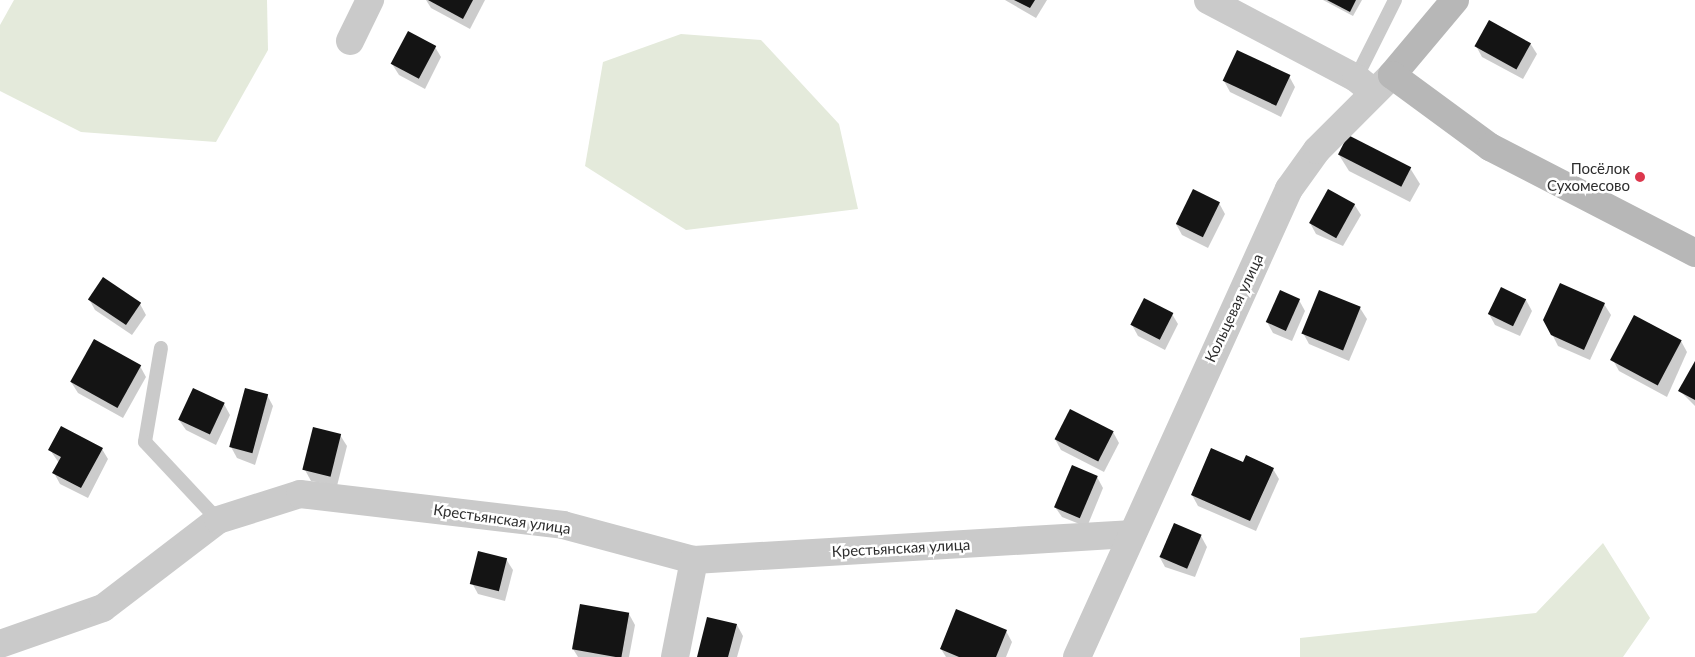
<!DOCTYPE html>
<html>
<head>
<meta charset="utf-8">
<style>
	body { margin:0 }
	#map { position:relative; width:1695px; height:657px; overflow:hidden; background:#fff; font-family:Lato,sans-serif }
	div>[style] { position:absolute }
	[style*='--x'] { left:calc(var(--x)*1px); top:calc(var(--y)*1px); width:calc(var(--w)*1px); rotate:calc(var(--a)*1deg) }
	.green>* { inset:0; background:#e4eadb }
	.shadow>* { inset:0; background:#0003 }
	.building>* { inset:0; background:#141414; transform-origin:0 0 }
	.service>* { height:14px; margin:-7px; padding:0 7px; transform-origin:7px; border-radius:7px; background:#cacaca }
	.minor>* { height:28px; margin:-14px; padding:0 14px; transform-origin:14px; border-radius:14px; background:#cacaca }
	.secondary>* { height:28px; margin:-14px; padding:0 14px; transform-origin:14px; border-radius:14px; background:#b7b7b7 }
	.dots>* { width:14px; height:14px; translate:-50% -50%; box-sizing:border-box; border:2px solid #fff; border-radius:50% }
	span { translate:-50% -50%; white-space:nowrap; text-align:center; line-height:1.15; -webkit-text-stroke:5px #fff; paint-order:stroke }
	.poi-label { font-size:15px; color:#2d2d2d }
	.right { translate:-100% -50%; text-align:right }
	.street-label { font-size:15px; color:#2d2d2d }
</style>
</head>
<body>
<div id="map">
	<div class="green">
		<i style="clip-path:polygon(14px 0,267px 0,268px 50px,216px 142px,81px 132px,0 91px,0 25px)"></i>
		<i style="clip-path:polygon(681px 34px,761px 40px,839px 124px,858px 209px,686px 230px,585px 166px,603px 62px)"></i>
		<i style="clip-path:polygon(1603px 543px,1650px 618px,1623px 657px,1300px 657px,1300px 638px,1536px 613px)"></i>
	</div>
	<div class="shadow">
		<i style="clip-path:polygon(426px 0,485px 0,470px 29px,431px 8px)"></i>
		<i style="clip-path:polygon(1005px 0,1047px 0,1036px 18px)"></i>
		<i style="clip-path:polygon(1323px 0,1362px 0,1353px 16px)"></i>
		<i style="clip-path:polygon(1530px 43px,1537px 54px,1523px 79px,1482px 57px,1476px 46px)"></i>
		<i style="clip-path:polygon(435px 47px,441px 57px,425px 89px,399px 75px,392px 64px)"></i>
		<i style="clip-path:polygon(1289px 76px,1295px 87px,1281px 117px,1230px 92px,1224px 81px)"></i>
		<i style="clip-path:polygon(1339px 155px,1410px 168px,1420px 184px,1410px 202px,1349px 171px)"></i>
		<i style="clip-path:polygon(1219px 203px,1225px 214px,1208px 248px,1182px 235px,1176px 224px)"></i>
		<i style="clip-path:polygon(1354px 204px,1361px 215px,1343px 246px,1316px 234px,1310px 223px)"></i>
		<i style="clip-path:polygon(1561px 285px,1604px 304px,1611px 315px,1590px 360px,1558px 346px,1552px 334px)"></i>
		<i style="clip-path:polygon(89px 299px,140px 304px,146px 315px,132px 335px,95px 310px)"></i>
		<i style="clip-path:polygon(1299px 300px,1305px 311px,1292px 341px,1273px 333px,1267px 322px)"></i>
		<i style="clip-path:polygon(1526px 300px,1532px 311px,1520px 336px,1495px 325px,1489px 314px)"></i>
		<i style="clip-path:polygon(1360px 308px,1367px 319px,1349px 361px,1309px 344px,1303px 333px)"></i>
		<i style="clip-path:polygon(1172px 314px,1178px 324px,1165px 350px,1138px 336px,1132px 325px)"></i>
		<i style="clip-path:polygon(1681px 341px,1687px 352px,1667px 397px,1619px 371px,1613px 360px)"></i>
		<i style="clip-path:polygon(1695px 364px,1695px 406px,1680px 391px)"></i>
		<i style="clip-path:polygon(140px 366px,146px 377px,123px 418px,78px 393px,71px 382px)"></i>
		<i style="clip-path:polygon(267px 395px,273px 406px,255px 465px,237px 458px,231px 447px)"></i>
		<i style="clip-path:polygon(224px 404px,230px 415px,216px 445px,186px 430px,179px 420px)"></i>
		<i style="clip-path:polygon(1113px 432px,1119px 443px,1104px 472px,1061px 450px,1055px 439px)"></i>
		<i style="clip-path:polygon(340px 435px,347px 446px,337px 486px,311px 481px,305px 470px)"></i>
		<i style="clip-path:polygon(102px 449px,108px 459px,88px 498px,60px 484px,54px 473px,59px 463px,50px 450px)"></i>
		<i style="clip-path:polygon(1243px 464px,1273px 469px,1279px 479px,1256px 531px,1198px 506px,1192px 495px)"></i>
		<i style="clip-path:polygon(1097px 477px,1103px 488px,1087px 527px,1062px 517px,1055px 507px)"></i>
		<i style="clip-path:polygon(1201px 536px,1207px 547px,1195px 577px,1165px 567px,1159px 556px)"></i>
		<i style="clip-path:polygon(506px 559px,513px 570px,505px 601px,478px 594px,472px 583px)"></i>
		<i style="clip-path:polygon(629px 614px,635px 625px,629px 657px,578px 657px,573px 649px)"></i>
		<i style="clip-path:polygon(737px 625px,743px 636px,737px 657px,698px 657px)"></i>
		<i style="clip-path:polygon(1006px 631px,1012px 642px,1006px 657px,946px 657px,941px 649px)"></i>
	</div>
	<div class="building">
		<i style="clip-path:polygon(428px 0,473px 0,463px 19px)"></i>
		<i style="clip-path:polygon(1014px 0,1035px 0,1030px 8px)"></i>
		<i style="clip-path:polygon(1327px 0,1356px 0,1350px 12px)"></i>
		<i style="left:1489px;top:20px;width:48px;height:30px;rotate:29deg"></i>
		<i style="left:408px;top:31px;width:32px;height:37px;rotate:28deg"></i>
		<i style="left:1237px;top:50px;width:59px;height:34px;rotate:25deg"></i>
		<i style="left:1348px;top:135px;width:71px;height:22px;rotate:27deg"></i>
		<i style="left:1193px;top:189px;width:30px;height:39px;rotate:26deg"></i>
		<i style="left:1328px;top:189px;width:31px;height:39px;rotate:29deg"></i>
		<i style="left:103px;top:277px;width:46px;height:27px;rotate:34deg"></i>
		<i style="clip-path:polygon(1560px 283px,1605px 303px,1584px 350px,1551px 335px,1543px 320px)"></i>
		<i style="left:1501px;top:287px;width:28px;height:30px;rotate:26deg"></i>
		<i style="left:1280px;top:290px;width:22px;height:35px;rotate:24deg"></i>
		<i style="left:1319px;top:290px;width:45px;height:47px;rotate:22deg"></i>
		<i style="left:1144px;top:298px;width:33px;height:30px;rotate:27deg"></i>
		<i style="left:1634px;top:315px;width:54px;height:51px;rotate:28deg"></i>
		<i style="left:94px;top:339px;width:54px;height:49px;rotate:29deg"></i>
		<i style="clip-path:polygon(1695px 361px,1695px 400px,1678px 391px)"></i>
		<i style="left:193px;top:388px;width:35px;height:35px;rotate:25deg"></i>
		<i style="left:245px;top:388px;width:24px;height:61px;rotate:15deg"></i>
		<i style="left:1070px;top:409px;width:49px;height:34px;rotate:27deg"></i>
		<i style="clip-path:polygon(61px 426px,103px 448px,81px 488px,52px 473px,61px 457px,48px 450px)"></i>
		<i style="left:313px;top:427px;width:29px;height:44px;rotate:14deg"></i>
		<i style="clip-path:polygon(1211px 448px,1243px 462px,1246px 455px,1274px 468px,1250px 521px,1191px 495px)"></i>
		<i style="left:1072px;top:465px;width:28px;height:46px;rotate:23deg"></i>
		<i style="left:1174px;top:523px;width:30px;height:37px;rotate:23deg"></i>
		<i style="left:478px;top:551px;width:30px;height:34px;rotate:14deg"></i>
		<i style="left:580px;top:604px;width:50px;height:46px;rotate:10deg"></i>
		<i style="clip-path:polygon(956px 609px,1007px 630px,996px 657px,959px 657px,940px 649px)"></i>
		<i style="clip-path:polygon(707px 617px,737px 624px,728px 657px,697px 657px)"></i>
	</div>
	<div class="service">
		<i style="--x:1356;--y:78;--w:87;--a:-63.4"></i>
		<i style="--x:161;--y:348;--w:95;--a:99.7"></i>
		<i style="--x:145;--y:442;--w:107;--a:46.9"></i>
	</div>
	<div class="minor">
		<i style="--x:1208;--y:0;--w:167;--a:27.8"></i>
		<i style="--x:1356;--y:78;--w:21;--a:39"></i>
		<i style="--x:350;--y:41;--w:46;--a:-64"></i>
		<i style="--x:0;--y:644;--w:109;--a:-19.3"></i>
		<i style="--x:103;--y:608;--w:145;--a:-37.4"></i>
		<i style="--x:218;--y:520;--w:86;--a:-17.6"></i>
		<i style="--x:300;--y:494;--w:265;--a:6.7"></i>
		<i style="--x:563;--y:525;--w:136;--a:15"></i>
		<i style="--x:694;--y:560;--w:436;--a:-3.4"></i>
		<i style="--x:675;--y:657;--w:99;--a:-78.9"></i>
		<i style="--x:1077;--y:657;--w:514;--a:-65.63"></i>
		<i style="--x:1289;--y:189;--w:48;--a:-54.3"></i>
		<i style="--x:1317;--y:150;--w:106;--a:-45"></i>
	</div>
	<div class="secondary">
		<i style="--x:1455;--y:0;--w:98;--a:130"></i>
		<i style="--x:1392;--y:75;--w:122;--a:36.3"></i>
		<i style="--x:1490;--y:147;--w:231;--a:27.3"></i>
	</div>
	<div class="dots">
		<i style="left:1640px;top:177px;background:#dc374d"></i>
	</div>
	<div class="poi-label">
		<span class="right" style="left:1630px;top:177px">Посёлок<br>Сухомесово</span>
	</div>
	<div class="street-label">
		<span style="left:1234px;top:308px;rotate:-65deg">Кольцевая улица</span>
		<span style="left:502px;top:519px;rotate:8deg">Крестьянская улица</span>
		<span style="left:901px;top:548px;rotate:-3deg">Крестьянская улица</span>
	</div>
</div>
</body>
</html>
